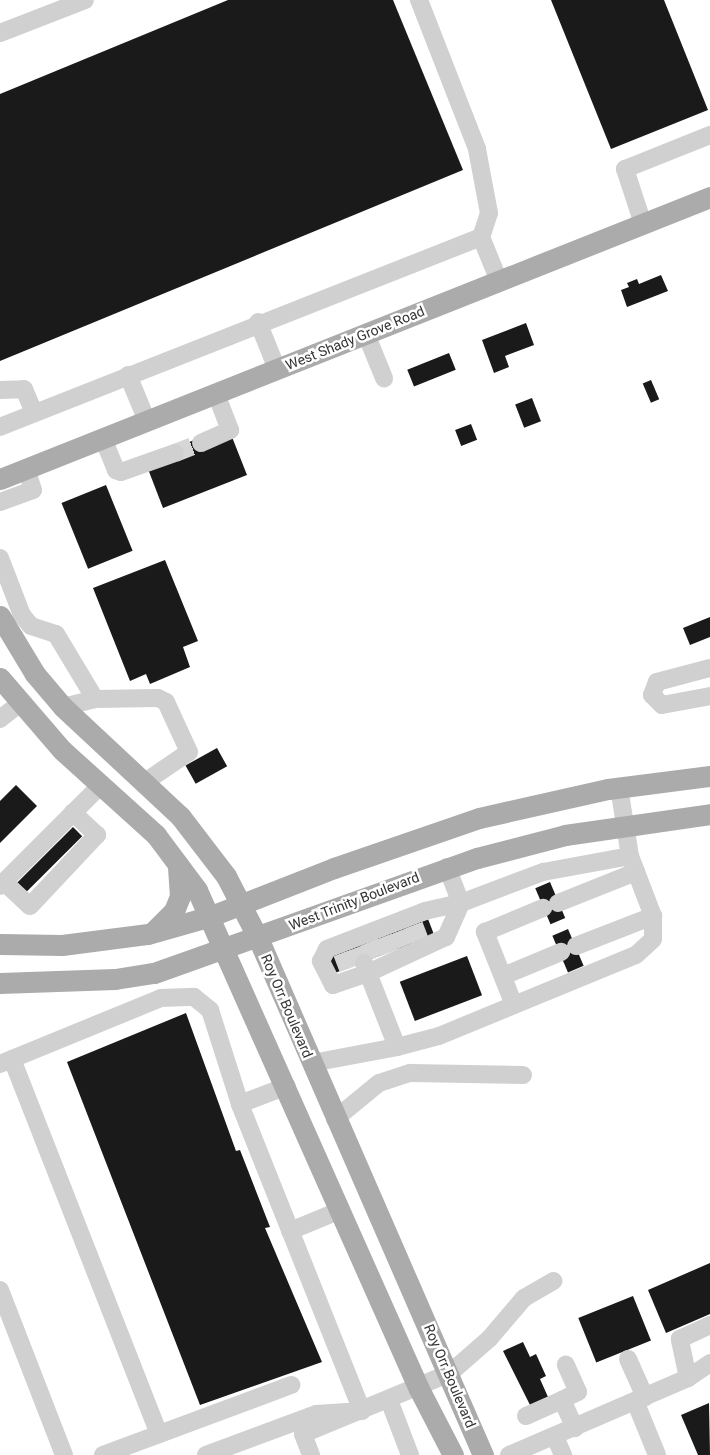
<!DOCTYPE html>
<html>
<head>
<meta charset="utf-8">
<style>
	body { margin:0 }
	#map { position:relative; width:710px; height:1455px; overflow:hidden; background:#fff; font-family:Roboto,sans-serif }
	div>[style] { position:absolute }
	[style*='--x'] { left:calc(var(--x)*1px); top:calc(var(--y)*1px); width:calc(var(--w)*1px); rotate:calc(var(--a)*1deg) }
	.building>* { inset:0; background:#1a1a1a; transform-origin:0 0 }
	.minor-tunnel>* { height:18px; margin-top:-9px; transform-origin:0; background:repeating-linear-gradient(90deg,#d6d6d6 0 18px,transparent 0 27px) }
	.minor>* { height:18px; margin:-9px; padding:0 9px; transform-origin:9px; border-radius:9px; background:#d0d0d0 }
	.major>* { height:21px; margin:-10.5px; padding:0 10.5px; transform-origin:10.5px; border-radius:10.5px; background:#ababab }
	span { translate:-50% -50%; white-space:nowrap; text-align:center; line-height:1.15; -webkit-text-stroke:5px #fff; paint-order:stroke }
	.street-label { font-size:14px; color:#333 }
</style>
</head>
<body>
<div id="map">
	<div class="building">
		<i style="clip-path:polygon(228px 0,393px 0,463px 170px,0 361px,0 94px)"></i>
		<i style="clip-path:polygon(551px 0,664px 0,708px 110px,611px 149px)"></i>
		<i style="clip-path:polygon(661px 275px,668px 291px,627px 307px,621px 290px,629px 287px,627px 283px,637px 279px,639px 284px)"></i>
		<i style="clip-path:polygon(526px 323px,534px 345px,505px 356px,509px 367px,494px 373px,482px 340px)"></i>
		<i style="left:449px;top:353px;width:18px;height:45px;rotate:68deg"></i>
		<i style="left:651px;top:380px;width:21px;height:9px;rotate:67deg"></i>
		<i style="left:532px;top:398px;width:25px;height:18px;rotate:69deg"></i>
		<i style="left:471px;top:424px;width:17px;height:17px;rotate:69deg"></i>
		<i style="clip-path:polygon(232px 437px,247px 475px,163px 508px,148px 469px,173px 448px,200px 438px)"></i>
		<i style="left:106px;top:485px;width:71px;height:48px;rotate:68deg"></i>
		<i style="clip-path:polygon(165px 560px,198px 641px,183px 647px,190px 667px,150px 684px,146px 674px,130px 681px,93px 588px)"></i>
		<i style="clip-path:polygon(710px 617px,710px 637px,690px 645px,683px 628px)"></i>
		<i style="left:217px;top:748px;width:21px;height:36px;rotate:61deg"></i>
		<i style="clip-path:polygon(16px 785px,37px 806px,0 843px,0 801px)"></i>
		<i style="left:73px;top:827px;width:13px;height:79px;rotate:45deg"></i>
		<i style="left:550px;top:882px;width:39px;height:16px;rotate:67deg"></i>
		<i style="left:428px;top:919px;width:17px;height:109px;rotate:69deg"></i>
		<i style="left:568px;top:929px;width:40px;height:17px;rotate:67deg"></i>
		<i style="left:467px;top:956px;width:42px;height:72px;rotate:69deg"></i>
		<i style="clip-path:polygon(186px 1013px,236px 1151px,240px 1150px,270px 1227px,265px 1228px,322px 1362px,200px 1405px,67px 1062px)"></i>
		<i style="clip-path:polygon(710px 1263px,710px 1314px,666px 1333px,648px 1290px)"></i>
		<i style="left:633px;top:1296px;width:48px;height:59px;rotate:68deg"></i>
		<i style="clip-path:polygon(523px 1342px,530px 1357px,536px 1354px,546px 1376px,540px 1379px,548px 1397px,530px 1405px,503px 1351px)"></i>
		<i style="clip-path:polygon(709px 1403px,710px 1455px,698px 1455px,681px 1415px)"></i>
	</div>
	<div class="minor-tunnel">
		<i style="--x:175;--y:453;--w:28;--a:-21"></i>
		<i style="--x:414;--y:925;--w:17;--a:69"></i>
		<i style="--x:399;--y:931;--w:16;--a:68"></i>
		<i style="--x:383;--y:937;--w:17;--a:69"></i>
		<i style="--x:369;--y:942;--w:17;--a:66"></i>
		<i style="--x:358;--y:947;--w:17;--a:69"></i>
		<i style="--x:342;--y:953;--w:17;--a:69"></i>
	</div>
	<div class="minor">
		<i style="--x:419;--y:0;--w:160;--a:68.7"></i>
		<i style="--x:477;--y:149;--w:65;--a:79.4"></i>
		<i style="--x:489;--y:213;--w:25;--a:108"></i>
		<i style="--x:481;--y:237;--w:48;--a:67.8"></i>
		<i style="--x:0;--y:33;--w:91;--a:-21.2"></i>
		<i style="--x:643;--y:224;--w:58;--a:-108.1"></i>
		<i style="--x:625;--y:169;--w:92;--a:-21.8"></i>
		<i style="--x:258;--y:322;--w:51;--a:68"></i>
		<i style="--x:366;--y:334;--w:48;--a:67.8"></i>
		<i style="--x:128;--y:375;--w:50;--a:67.6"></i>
		<i style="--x:0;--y:390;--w:24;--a:-2"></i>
		<i style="--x:24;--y:389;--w:26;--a:67"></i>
		<i style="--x:0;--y:427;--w:517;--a:-21.55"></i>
		<i style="--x:103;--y:438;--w:35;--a:68"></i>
		<i style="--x:116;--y:470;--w:5;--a:22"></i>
		<i style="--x:121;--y:472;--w:57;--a:-19.4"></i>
		<i style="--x:201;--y:443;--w:32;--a:-24"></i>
		<i style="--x:230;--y:430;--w:40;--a:-111"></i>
		<i style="--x:0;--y:502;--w:35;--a:-20"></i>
		<i style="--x:33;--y:490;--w:23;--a:-108"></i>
		<i style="--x:0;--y:558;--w:61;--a:68.9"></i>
		<i style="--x:22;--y:615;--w:14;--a:51"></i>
		<i style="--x:31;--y:626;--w:26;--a:18"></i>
		<i style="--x:56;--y:634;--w:76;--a:59"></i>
		<i style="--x:710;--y:668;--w:55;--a:165.2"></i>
		<i style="--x:657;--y:682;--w:14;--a:111"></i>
		<i style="--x:652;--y:695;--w:14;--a:45"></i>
		<i style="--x:662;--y:705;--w:49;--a:-10.6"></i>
		<i style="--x:63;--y:707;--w:33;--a:-14"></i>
		<i style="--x:95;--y:699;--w:63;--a:-0.9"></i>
		<i style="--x:158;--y:698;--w:9;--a:27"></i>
		<i style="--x:166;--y:702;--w:55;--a:65.3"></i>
		<i style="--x:189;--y:752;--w:53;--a:145.7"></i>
		<i style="--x:0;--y:719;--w:24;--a:-38"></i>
		<i style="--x:447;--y:867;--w:39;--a:69"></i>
		<i style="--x:461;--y:903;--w:88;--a:-20.7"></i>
		<i style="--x:543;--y:872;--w:88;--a:-10.4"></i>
		<i style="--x:630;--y:856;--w:70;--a:-99.1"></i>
		<i style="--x:4;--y:882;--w:35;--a:43"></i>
		<i style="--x:30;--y:906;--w:98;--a:-46.7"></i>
		<i style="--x:97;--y:835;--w:33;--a:-137"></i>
		<i style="--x:0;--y:886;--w:144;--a:-45"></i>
		<i style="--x:558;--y:903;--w:84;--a:-21.7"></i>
		<i style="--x:576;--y:946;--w:83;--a:-21.3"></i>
		<i style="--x:364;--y:963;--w:11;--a:68"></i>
		<i style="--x:368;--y:973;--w:37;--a:161"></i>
		<i style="--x:333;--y:985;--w:27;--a:-117"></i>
		<i style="--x:321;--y:961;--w:13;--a:-63"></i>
		<i style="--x:327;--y:949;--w:105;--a:-21.2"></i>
		<i style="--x:425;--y:911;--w:37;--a:-13"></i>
		<i style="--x:503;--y:976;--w:63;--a:-22.5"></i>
		<i style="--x:514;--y:1005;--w:79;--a:-111.7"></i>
		<i style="--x:485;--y:932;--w:63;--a:-22.5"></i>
		<i style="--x:397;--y:1047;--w:43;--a:-14.7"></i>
		<i style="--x:439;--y:1036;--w:213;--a:-22.4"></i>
		<i style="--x:636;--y:955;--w:23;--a:-43"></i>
		<i style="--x:653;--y:939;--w:23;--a:-90"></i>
		<i style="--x:653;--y:916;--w:64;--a:-111"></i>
		<i style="--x:12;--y:1059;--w:403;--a:68.6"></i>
		<i style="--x:312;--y:1063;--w:86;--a:-10.7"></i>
		<i style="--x:397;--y:1047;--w:79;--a:-111.4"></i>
		<i style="--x:368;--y:973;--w:86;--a:-24.8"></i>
		<i style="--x:446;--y:937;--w:37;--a:-66"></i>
		<i style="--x:0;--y:1064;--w:174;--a:-22.3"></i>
		<i style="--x:161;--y:998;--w:33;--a:-2"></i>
		<i style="--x:194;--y:997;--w:21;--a:39"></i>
		<i style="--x:210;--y:1010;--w:99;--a:72.3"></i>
		<i style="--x:240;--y:1104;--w:50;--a:-21"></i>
		<i style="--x:335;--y:1119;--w:57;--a:-39.3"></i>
		<i style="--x:379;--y:1083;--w:33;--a:-18"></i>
		<i style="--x:410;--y:1073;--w:113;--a:1"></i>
		<i style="--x:290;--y:1231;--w:55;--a:-22.4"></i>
		<i style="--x:0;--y:1290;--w:177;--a:68.8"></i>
		<i style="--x:628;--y:1359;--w:42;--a:65.9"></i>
		<i style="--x:688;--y:1378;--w:40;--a:-102"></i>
		<i style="--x:680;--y:1339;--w:33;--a:-25"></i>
		<i style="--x:389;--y:1400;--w:59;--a:69.1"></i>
		<i style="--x:562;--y:1400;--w:18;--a:-27"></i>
		<i style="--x:578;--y:1392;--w:30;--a:-114"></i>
		<i style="--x:635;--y:1401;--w:58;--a:67.8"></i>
		<i style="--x:526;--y:1416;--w:39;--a:-24"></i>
		<i style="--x:562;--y:1400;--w:31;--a:65"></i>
		<i style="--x:555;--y:1437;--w:20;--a:66"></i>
		<i style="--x:103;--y:1455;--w:201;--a:-20.4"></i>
		<i style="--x:206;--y:1455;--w:117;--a:-20.4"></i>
		<i style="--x:316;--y:1414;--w:46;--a:-3.7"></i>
		<i style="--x:362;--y:1411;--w:330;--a:-111.7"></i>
		<i style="--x:311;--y:1455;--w:22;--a:-111"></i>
		<i style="--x:303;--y:1434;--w:159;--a:-22.5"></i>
		<i style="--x:450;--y:1373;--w:52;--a:-41.1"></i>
		<i style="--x:489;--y:1339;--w:54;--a:-49.5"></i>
		<i style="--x:524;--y:1298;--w:34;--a:-30"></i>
		<i style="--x:509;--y:1455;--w:195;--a:-23.3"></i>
		<i style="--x:688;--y:1378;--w:27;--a:-34"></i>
	</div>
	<div class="major">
		<i style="--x:0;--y:479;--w:764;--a:-21.66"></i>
		<i style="--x:0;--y:616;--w:68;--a:58.9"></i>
		<i style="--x:35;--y:674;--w:43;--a:49.7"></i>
		<i style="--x:63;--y:707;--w:160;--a:43"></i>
		<i style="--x:180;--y:816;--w:76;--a:52.5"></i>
		<i style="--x:226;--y:876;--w:70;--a:62.7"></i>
		<i style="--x:258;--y:938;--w:564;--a:66.48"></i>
		<i style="--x:0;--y:678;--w:95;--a:49.3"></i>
		<i style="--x:62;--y:750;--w:127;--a:42.1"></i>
		<i style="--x:156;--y:835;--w:69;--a:53.3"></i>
		<i style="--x:197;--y:890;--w:546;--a:66.02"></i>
		<i style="--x:419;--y:1389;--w:74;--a:62.7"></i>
		<i style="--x:154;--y:931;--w:28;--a:-45"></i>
		<i style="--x:174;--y:911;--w:16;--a:-68"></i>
		<i style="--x:180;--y:896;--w:32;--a:-94"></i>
		<i style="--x:0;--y:944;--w:62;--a:0.9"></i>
		<i style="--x:62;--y:945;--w:87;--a:-7.3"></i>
		<i style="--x:148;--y:934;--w:66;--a:-15.9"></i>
		<i style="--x:211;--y:916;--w:132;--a:-21.3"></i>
		<i style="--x:334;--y:868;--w:153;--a:-19"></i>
		<i style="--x:479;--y:818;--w:132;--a:-12.7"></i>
		<i style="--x:608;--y:789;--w:103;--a:-7.3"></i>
		<i style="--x:0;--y:983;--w:115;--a:-2"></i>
		<i style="--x:115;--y:979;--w:39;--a:-9"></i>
		<i style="--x:154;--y:973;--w:343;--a:-19.6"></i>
		<i style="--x:477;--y:858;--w:91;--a:-14.6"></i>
		<i style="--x:565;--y:835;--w:147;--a:-8.2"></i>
	</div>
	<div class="street-label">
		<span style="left:355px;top:338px;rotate:-22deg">West Shady Grove Road</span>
		<span style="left:354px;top:901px;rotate:-21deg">West Trinity Boulevard</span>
		<span style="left:287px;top:1006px;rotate:67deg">Roy Orr Boulevard</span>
		<span style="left:450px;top:1376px;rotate:67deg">Roy Orr Boulevard</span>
	</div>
</div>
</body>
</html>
